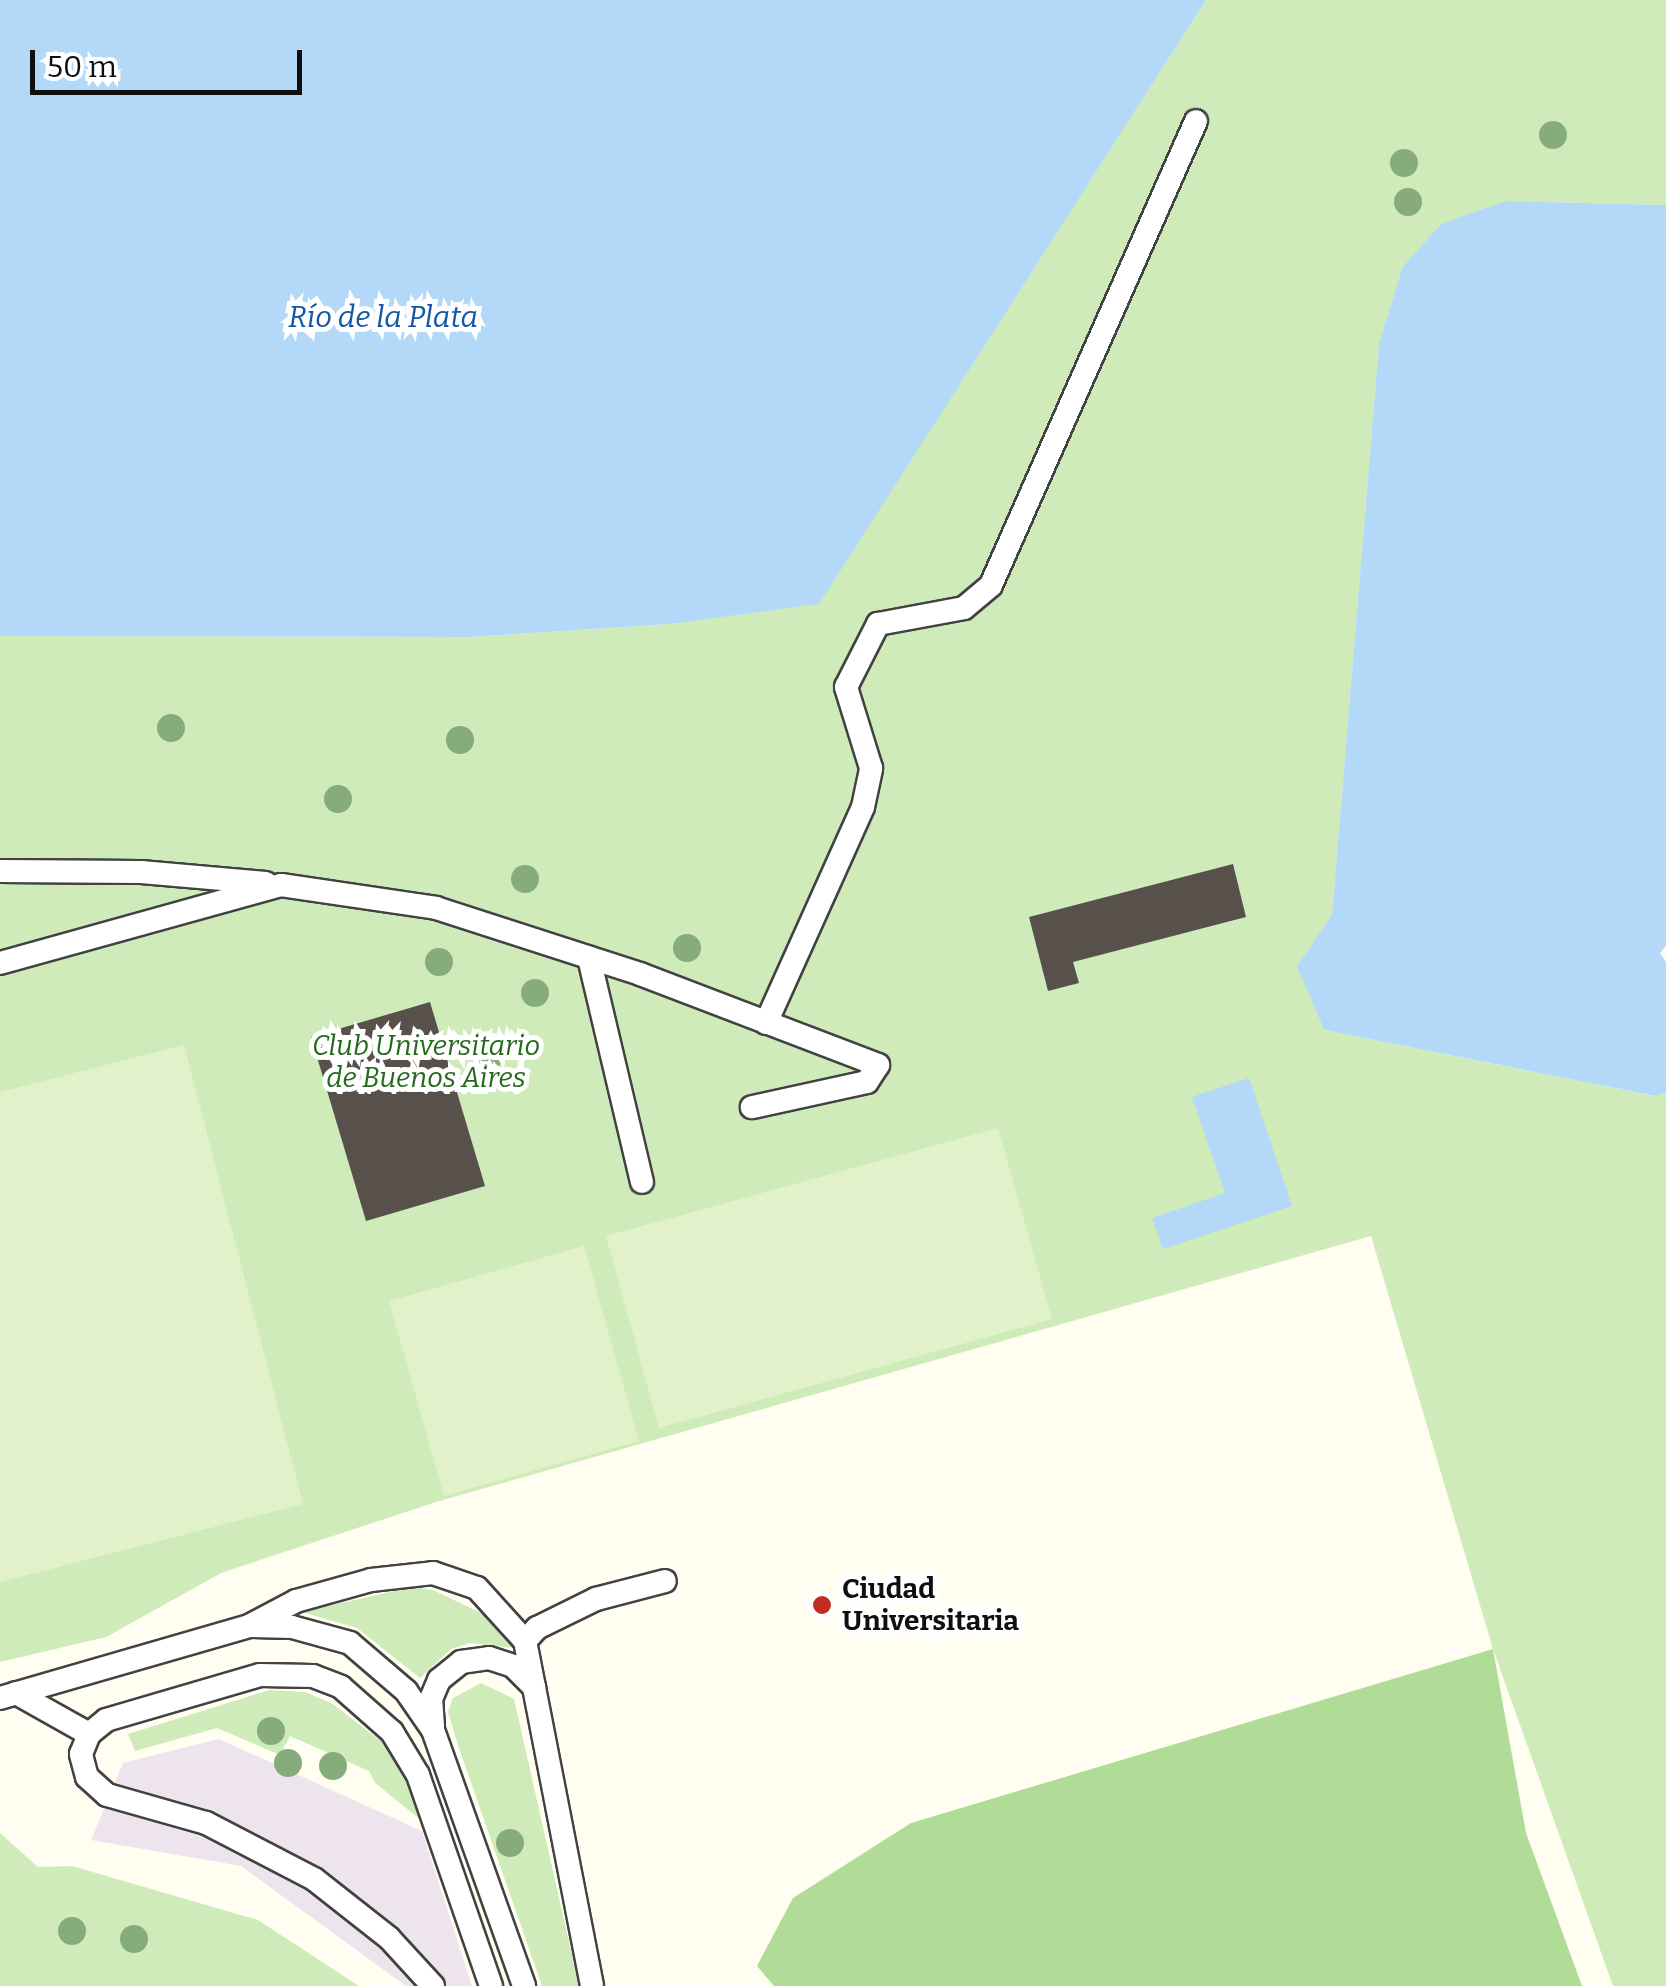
<!DOCTYPE html>
<meta charset="utf-8">
<style>
body{margin:0}
#map{position:relative;width:1666px;height:1986px;overflow:hidden;background:#fffef1;font-family:Bitter,serif}
div>[style]{position:absolute}
.industrial>*{inset:0;background:#eee4ee}
.green>*{inset:0;background:#ceebb9}
.forest>*{inset:0;background:#b0dc98}
.pitch>*{inset:0;background:#e1f2cb}
.water>*{inset:0;background:#b4d8f8}
.building>*{inset:0;background:#58514b}
.roads{filter:drop-shadow(2px 0 #424242) drop-shadow(-2px 0 #424242) drop-shadow(0 2px #424242) drop-shadow(0 -2px #424242)}
.service>*{height:22px;margin:-11px;padding:0 11px;transform-origin:11px;border-radius:11px;background:#fff}
.trees>*{width:28px;height:28px;margin:-14px;border-radius:50%;background:#87ac7c}
.dots>*{width:28px;height:28px;translate:-50% -50%;box-sizing:border-box;border:5px solid #fff;border-radius:50%}
span{translate:-50% -50%;white-space:nowrap;text-align:center;line-height:1.15;-webkit-text-stroke:10px #fff;paint-order:stroke}
.park-label{font-size:28px;color:#25691d;font-style:italic}
.poi-label{font-size:28px;color:#0f0f0f;font-weight:700}
.left{translate:0 -50%;text-align:left}
.water-label{font-size:30px;color:#1457a5;font-style:italic}
.scale{position:absolute;left:30px;top:50px;width:272px;height:45px;box-sizing:border-box;border:5px solid #0f0f0f;border-top:0;padding-left:12px;font-size:30px;line-height:35px;white-space:nowrap;color:#0f0f0f;-webkit-text-stroke:8px #fff;paint-order:stroke}
</style>
<div id="map">
<div class="industrial">
<div style="clip-path:polygon(219px 1739px,422px 1831px,472px 1986px,406px 1986px,241px 1866px,91px 1840px,123px 1763px)"></div>
</div>
<div class="green">
<div style="clip-path:polygon(1206px 0,1666px 0,1666px 205px,1506px 201px,1402px 268px,1379px 345px,1332px 916px,1298px 966px,1324px 1030px,1654px 1096px,1666px 1092px,1666px 1986px,1613px 1986px,1493px 1649px,1371px 1236px,436px 1502px,221px 1573px,106px 1637px,0 1662px,0 636px,470px 637px,671px 624px,818px 604px)"></div>
<div style="clip-path:polygon(412px 1587px,433px 1590px,481px 1613px,514px 1648px,470px 1643px,451px 1649px,420px 1678px,357px 1628px,302px 1612px)"></div>
<div style="clip-path:polygon(481px 1683px,514px 1699px,579px 1986px,542px 1986px,459px 1748px,448px 1712px,453px 1698px)"></div>
<div style="clip-path:polygon(270px 1690px,305px 1692px,333px 1704px,383px 1743px,415px 1792px,426px 1824px,375px 1783px,369px 1771px,290px 1736px,280px 1755px,217px 1728px,135px 1751px,128px 1734px)"></div>
<div style="clip-path:polygon(0 1833px,38px 1867px,72px 1866px,258px 1920px,359px 1986px,0 1986px)"></div>
</div>
<div class="forest">
<div style="clip-path:polygon(1493px 1649px,1526px 1833px,1582px 1986px,774px 1986px,757px 1966px,793px 1898px,911px 1823px)"></div>
</div>
<div class="pitch">
<div style="clip-path:polygon(184px 1045px,303px 1504px,0 1582px,0 1092px)"></div>
<div style="clip-path:polygon(998px 1128px,1052px 1319px,659px 1428px,606px 1236px)"></div>
<div style="clip-path:polygon(584px 1246px,639px 1441px,444px 1496px,389px 1301px)"></div>
</div>
<div class="water">
<div style="clip-path:polygon(0 0,1206px 0,819px 604px,671px 624px,470px 637px,0 636px)"></div>
<div style="clip-path:polygon(1506px 201px,1666px 205px,1666px 946px,1660px 953px,1666px 962px,1666px 1092px,1655px 1096px,1324px 1030px,1297px 966px,1332px 915px,1379px 344px,1402px 268px,1441px 224px)"></div>
<div style="clip-path:polygon(1249px 1078px,1292px 1206px,1163px 1249px,1152px 1218px,1225px 1193px,1192px 1097px)"></div>
</div>
<div class="building">
<div style="clip-path:polygon(1233px 864px,1246px 917px,1073px 962px,1079px 983px,1048px 991px,1029px 917px)"></div>
<div style="clip-path:polygon(430px 1002px,485px 1186px,366px 1221px,311px 1037px)"></div>
</div>
<div class="roads">
<div class="service">
<div style="left:0;top:871px;width:141px;rotate:0.4deg"></div>
<div style="left:141px;top:872px;width:125px;rotate:5deg"></div>
<div style="left:589px;top:958px;width:230px;rotate:76.7deg"></div>
<div style="left:0;top:963px;width:292px;rotate:-15.5deg"></div>
<div style="left:281px;top:885px;width:157px;rotate:8.4deg"></div>
<div style="left:436px;top:908px;width:214px;rotate:17.9deg"></div>
<div style="left:640px;top:974px;width:255px;rotate:20.9deg"></div>
<div style="left:878px;top:1065px;width:20px;rotate:123deg"></div>
<div style="left:867px;top:1082px;width:118px;rotate:167.7deg"></div>
<div style="left:766px;top:1023px;width:237px;rotate:-65.8deg"></div>
<div style="left:863px;top:807px;width:40px;rotate:-78deg"></div>
<div style="left:871px;top:768px;width:85px;rotate:-107.2deg"></div>
<div style="left:846px;top:687px;width:71px;rotate:-63.1deg"></div>
<div style="left:878px;top:624px;width:87px;rotate:-10.5deg"></div>
<div style="left:964px;top:608px;width:35px;rotate:-40deg"></div>
<div style="left:991px;top:585px;width:507px;rotate:-66.16deg"></div>
<div style="left:252px;top:1626px;width:40px;rotate:1.4deg"></div>
<div style="left:292px;top:1627px;width:60px;rotate:15.4deg"></div>
<div style="left:350px;top:1643px;width:74px;rotate:40.6deg"></div>
<div style="left:406px;top:1691px;width:47px;rotate:55.3deg"></div>
<div style="left:433px;top:1730px;width:272px;rotate:70.4deg"></div>
<div style="left:525px;top:1641px;width:18px;rotate:-47deg"></div>
<div style="left:537px;top:1628px;width:66px;rotate:-26.2deg"></div>
<div style="left:596px;top:1599px;width:71px;rotate:-14.6deg"></div>
<div style="left:16px;top:1693px;width:84px;rotate:29.3deg"></div>
<div style="left:0;top:1698px;width:259px;rotate:-16.1deg"></div>
<div style="left:249px;top:1626px;width:53px;rotate:-28deg"></div>
<div style="left:296px;top:1601px;width:78px;rotate:-15.6deg"></div>
<div style="left:371px;top:1580px;width:62px;rotate:-6.4deg"></div>
<div style="left:433px;top:1573px;width:46px;rotate:18.8deg"></div>
<div style="left:477px;top:1588px;width:72px;rotate:47.8deg"></div>
<div style="left:525px;top:1641px;width:351px;rotate:79deg"></div>
<div style="left:433px;top:1726px;width:27px;rotate:-94deg"></div>
<div style="left:431px;top:1699px;width:21px;rotate:-67deg"></div>
<div style="left:439px;top:1680px;width:28px;rotate:-39deg"></div>
<div style="left:461px;top:1662px;width:28px;rotate:-8deg"></div>
<div style="left:489px;top:1658px;width:25px;rotate:18deg"></div>
<div style="left:513px;top:1666px;width:30px;rotate:45deg"></div>
<div style="left:433px;top:1986px;width:65px;rotate:-132.5deg"></div>
<div style="left:389px;top:1938px;width:95px;rotate:-141.8deg"></div>
<div style="left:314px;top:1879px;width:122px;rotate:-152.6deg"></div>
<div style="left:206px;top:1823px;width:103px;rotate:-164.2deg"></div>
<div style="left:107px;top:1795px;width:27px;rotate:-138deg"></div>
<div style="left:87px;top:1777px;width:24px;rotate:-105deg"></div>
<div style="left:81px;top:1754px;width:22px;rotate:-68deg"></div>
<div style="left:89px;top:1734px;width:22px;rotate:-39deg"></div>
<div style="left:106px;top:1720px;width:160px;rotate:-16.3deg"></div>
<div style="left:260px;top:1675px;width:53px;rotate:1.1deg"></div>
<div style="left:313px;top:1676px;width:30px;rotate:21deg"></div>
<div style="left:341px;top:1687px;width:68px;rotate:41.4deg"></div>
<div style="left:392px;top:1732px;width:50px;rotate:58.8deg"></div>
<div style="left:418px;top:1775px;width:223px;rotate:70.9deg"></div>
</div>
</div>
<div class="trees">
<div style="left:1553px;top:135px"></div>
<div style="left:1404px;top:163px"></div>
<div style="left:1408px;top:202px"></div>
<div style="left:171px;top:728px"></div>
<div style="left:460px;top:740px"></div>
<div style="left:338px;top:799px"></div>
<div style="left:525px;top:879px"></div>
<div style="left:687px;top:948px"></div>
<div style="left:439px;top:962px"></div>
<div style="left:535px;top:993px"></div>
<div style="left:491px;top:1054px"></div>
<div style="left:271px;top:1731px"></div>
<div style="left:288px;top:1763px"></div>
<div style="left:333px;top:1766px"></div>
<div style="left:510px;top:1843px"></div>
<div style="left:72px;top:1931px"></div>
<div style="left:134px;top:1939px"></div>
</div>
<div class="dots">
<div style="left:822px;top:1605px;background:#c42b22"></div>
</div>
<div class="park-label">
<span style="left:426px;top:1062px">Club Universitario<br>de Buenos Aires</span>
</div>
<div class="poi-label">
<span class="left" style="left:842px;top:1605px">Ciudad<br>Universitaria</span>
</div>
<div class="water-label">
<span style="left:383px;top:317px">Río de la Plata</span>
</div>
<div class="scale">50 m</div>
</div>
